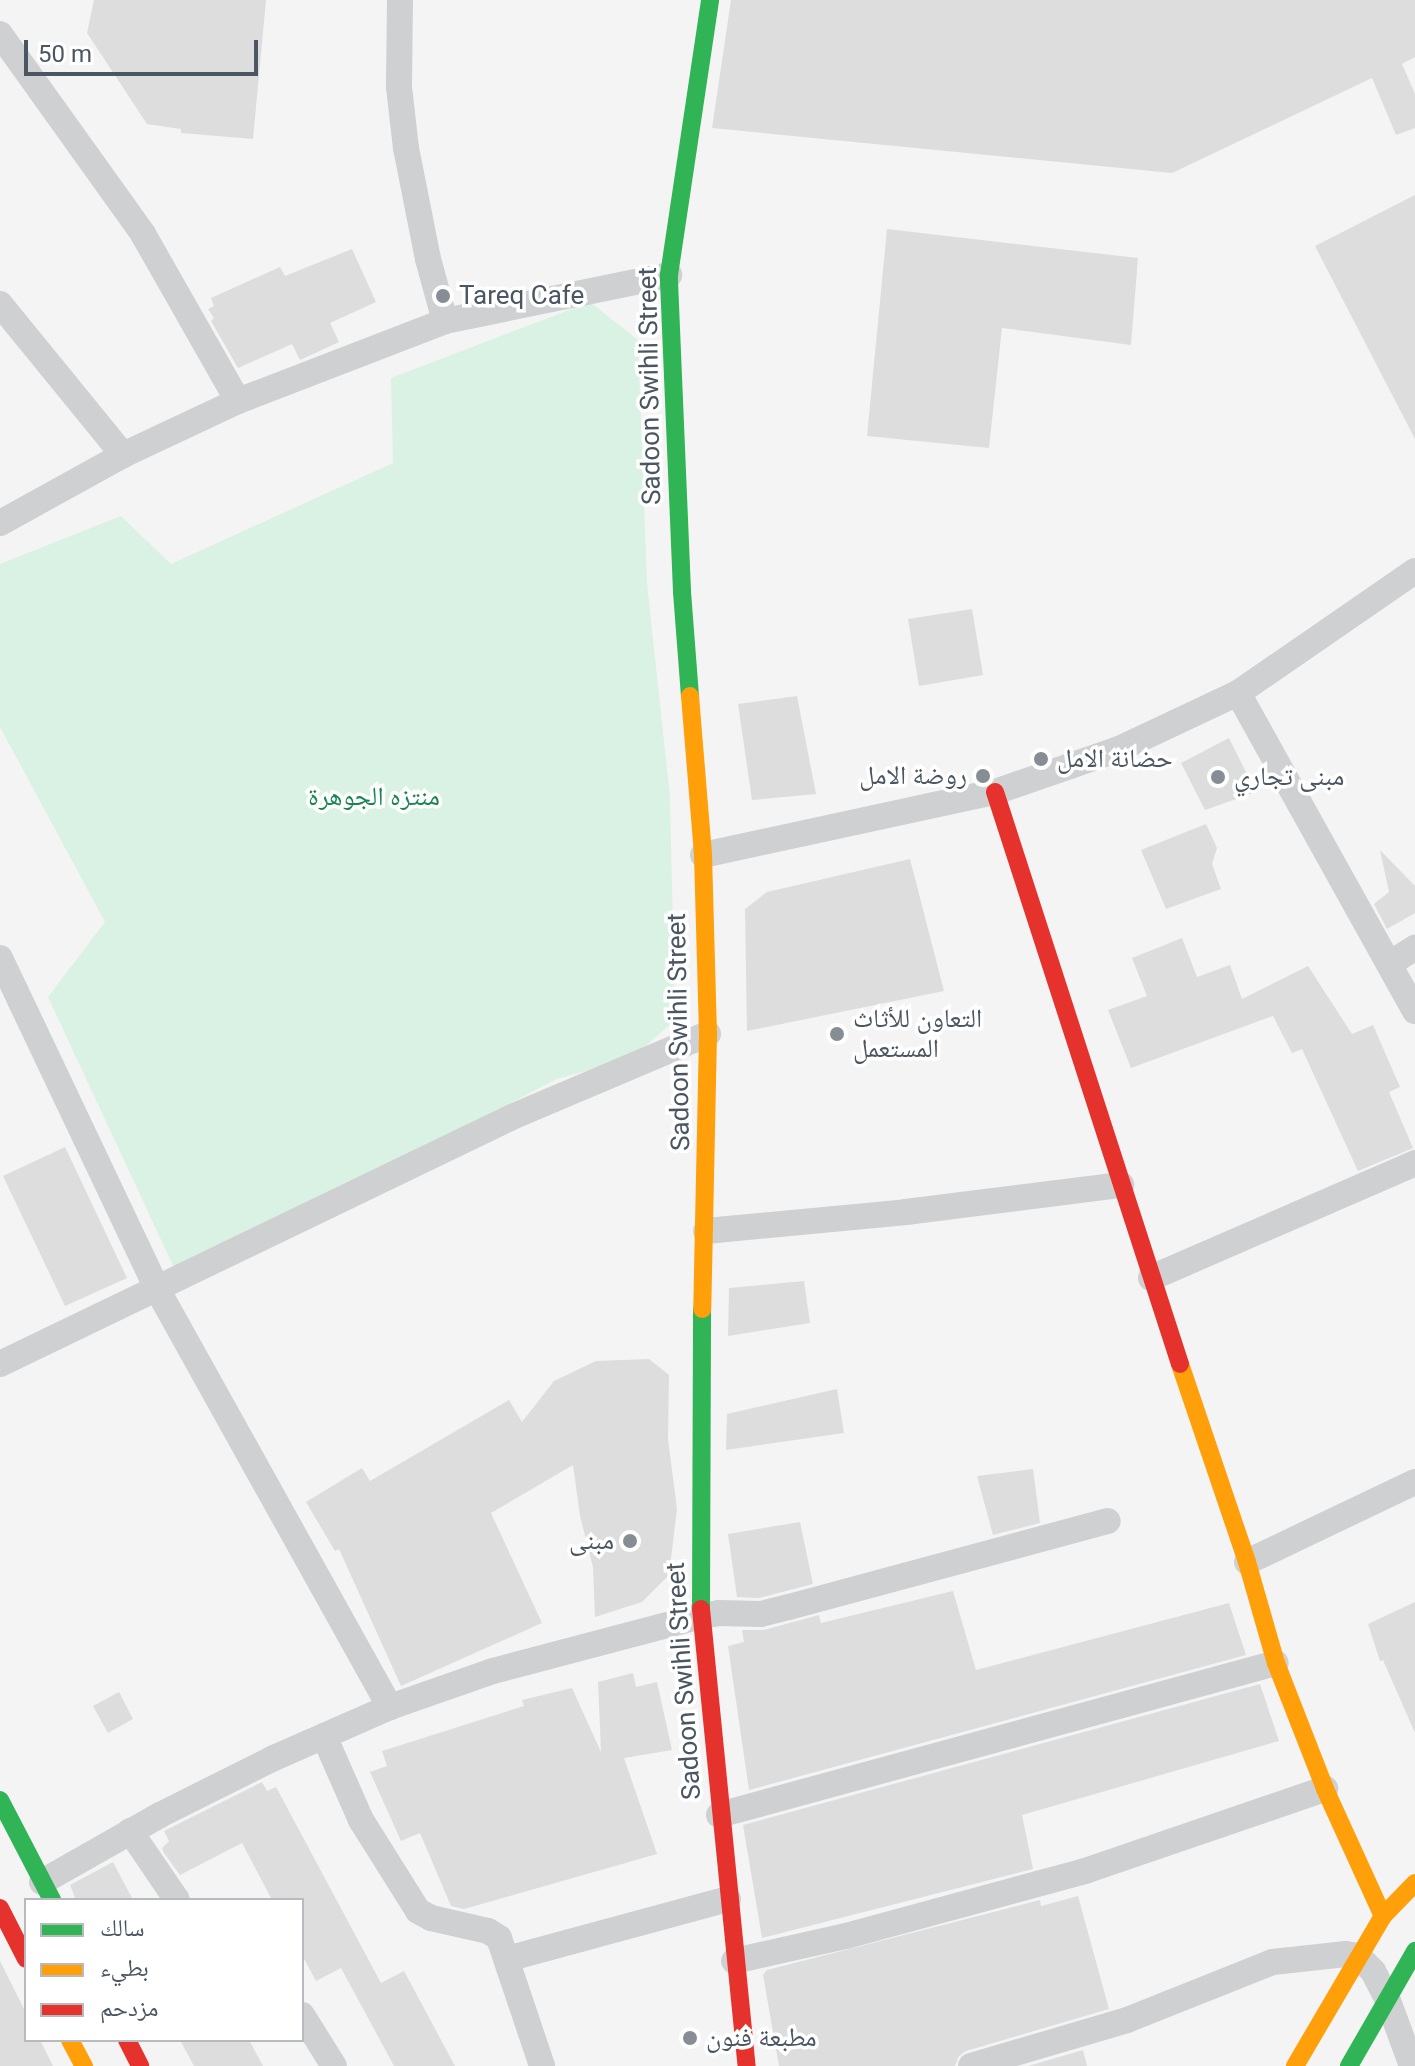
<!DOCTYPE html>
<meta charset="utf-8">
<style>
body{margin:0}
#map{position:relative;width:1415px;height:2066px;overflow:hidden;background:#f4f4f4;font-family:Roboto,"Noto Naskh Arabic",sans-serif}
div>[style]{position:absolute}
.green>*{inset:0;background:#d9f2e3}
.building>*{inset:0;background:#ddddde}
.street>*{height:26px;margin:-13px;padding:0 13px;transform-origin:13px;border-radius:13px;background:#ced0d2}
.fast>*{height:18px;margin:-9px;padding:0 9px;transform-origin:9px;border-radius:9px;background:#30b455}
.slow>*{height:18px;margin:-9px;padding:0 9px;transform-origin:9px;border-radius:9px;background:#ff9f0a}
.jam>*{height:18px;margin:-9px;padding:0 9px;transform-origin:9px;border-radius:9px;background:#e5322d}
.dots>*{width:22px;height:22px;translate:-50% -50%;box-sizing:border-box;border:4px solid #fff;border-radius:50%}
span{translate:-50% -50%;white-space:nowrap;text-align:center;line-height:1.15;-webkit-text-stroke:7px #fff;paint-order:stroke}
.poi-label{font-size:26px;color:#4a5661}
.left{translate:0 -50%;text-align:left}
.right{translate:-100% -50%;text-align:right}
.street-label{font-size:26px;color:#4a5661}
.park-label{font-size:26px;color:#17864f}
.legend{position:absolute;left:24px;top:1898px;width:280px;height:144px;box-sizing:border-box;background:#fff;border:2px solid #b7bbc0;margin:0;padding:10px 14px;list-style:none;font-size:24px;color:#4a5661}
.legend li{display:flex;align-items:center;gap:16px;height:40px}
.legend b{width:40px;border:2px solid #b7bbc0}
.scale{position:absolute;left:24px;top:40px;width:234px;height:36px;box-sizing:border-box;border:4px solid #4a5661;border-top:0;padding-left:10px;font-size:24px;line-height:28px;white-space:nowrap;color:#4a5661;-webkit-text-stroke:6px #fff;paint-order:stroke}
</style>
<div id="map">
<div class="green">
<div style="clip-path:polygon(590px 302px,638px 340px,647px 583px,670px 797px,675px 1020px,632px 1058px,557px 1079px,177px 1274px,48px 997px,105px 922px,0 727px,0 564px,121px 516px,171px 564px,393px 463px,391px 378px)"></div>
</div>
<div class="building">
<div style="clip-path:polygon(94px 0,266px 0,253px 139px,181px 133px,181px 129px,147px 124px,87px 33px)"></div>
<div style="clip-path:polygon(731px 0,1415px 0,1415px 57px,1402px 64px,1415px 94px,1415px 128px,1396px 135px,1372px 78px,1172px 173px,712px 128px)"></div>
<div style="clip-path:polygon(1415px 195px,1415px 439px,1315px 246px)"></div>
<div style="clip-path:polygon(887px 229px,1138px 258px,1131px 345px,1002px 328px,989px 448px,867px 436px)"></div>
<div style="clip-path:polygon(352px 249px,376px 302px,330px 323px,339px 342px,300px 360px,292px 344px,238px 368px,211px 321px,214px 318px,208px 309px,214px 306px,211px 298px,280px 267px,285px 276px)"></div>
<div style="clip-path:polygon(972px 609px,983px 675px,919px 686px,908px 619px)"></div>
<div style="clip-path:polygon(797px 696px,816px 794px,752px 800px,738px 704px)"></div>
<div style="clip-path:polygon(1229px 738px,1256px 792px,1205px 810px,1181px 763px)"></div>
<div style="clip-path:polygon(1206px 824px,1217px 848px,1212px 864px,1221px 889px,1166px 909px,1141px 850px)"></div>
<div style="clip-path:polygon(1380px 850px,1415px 886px,1415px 913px,1387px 929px,1374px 904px,1389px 892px)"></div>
<div style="clip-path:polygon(910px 859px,944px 991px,747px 1031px,745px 909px,767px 892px)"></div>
<div style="clip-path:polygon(1182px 938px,1197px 977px,1230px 965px,1242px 999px,1308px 966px,1352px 1034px,1373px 1025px,1400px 1087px,1389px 1092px,1413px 1148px,1358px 1171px,1302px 1049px,1292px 1053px,1273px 1016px,1131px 1068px,1108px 1010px,1147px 996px,1132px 958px)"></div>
<div style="clip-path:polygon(65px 1147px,127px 1278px,65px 1306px,3px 1176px)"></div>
<div style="clip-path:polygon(804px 1281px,810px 1323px,728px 1336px,729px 1288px)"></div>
<div style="clip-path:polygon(649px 1359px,669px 1375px,668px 1439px,677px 1509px,669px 1575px,642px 1602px,595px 1617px,593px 1567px,580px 1516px,573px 1465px,491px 1513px,542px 1623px,401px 1686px,339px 1549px,335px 1551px,306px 1502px,362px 1468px,370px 1481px,509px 1400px,522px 1422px,554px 1381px,596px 1361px)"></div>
<div style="clip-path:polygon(837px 1389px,844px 1433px,726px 1450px,727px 1414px)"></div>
<div style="clip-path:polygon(1033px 1469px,1040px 1523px,993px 1535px,977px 1476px)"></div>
<div style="clip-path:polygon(800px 1522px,813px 1584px,759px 1598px,737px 1597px,728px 1534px)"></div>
<div style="clip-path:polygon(953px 1591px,976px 1670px,1229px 1603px,1246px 1655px,749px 1790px,728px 1646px,744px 1642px,742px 1630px,764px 1630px,819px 1615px,821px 1623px)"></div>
<div style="clip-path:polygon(1415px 1602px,1415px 1733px,1383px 1660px,1380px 1661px,1368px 1624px)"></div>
<div style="clip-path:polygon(633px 1673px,636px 1687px,657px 1682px,672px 1750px,624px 1758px,657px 1854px,464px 1909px,451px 1906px,420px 1833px,401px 1841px,370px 1772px,387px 1766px,382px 1751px,524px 1706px,522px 1700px,572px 1688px,601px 1752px,598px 1682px)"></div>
<div style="clip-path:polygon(1260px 1684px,1279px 1741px,1022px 1815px,1033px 1869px,762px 1938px,743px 1825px)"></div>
<div style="clip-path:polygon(119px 1692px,133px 1719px,108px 1733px,93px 1706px)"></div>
<div style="clip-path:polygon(262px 1782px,267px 1791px,276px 1787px,381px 1983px,404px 1971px,455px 2066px,394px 2066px,341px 1968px,316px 1981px,302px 1955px,302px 1900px,272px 1900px,242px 1843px,180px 1875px,164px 1853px,162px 1848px,169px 1841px,164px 1831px)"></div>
<div style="clip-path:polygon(113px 1862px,133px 1900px,76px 1900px,70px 1885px)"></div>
<div style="clip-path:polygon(1078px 1896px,1109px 2009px,966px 2051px,959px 2056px,955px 2066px,779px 2066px,763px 1975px,767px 1970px,1040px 1900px,1041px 1906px)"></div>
<div style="clip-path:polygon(0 1961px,26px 2013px,26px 2040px,40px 2040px,53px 2066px,0 2066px)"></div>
<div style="clip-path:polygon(180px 2040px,249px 2040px,263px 2066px,194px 2066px)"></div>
<div style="clip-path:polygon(1083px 2050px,1087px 2066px,1028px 2066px)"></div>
</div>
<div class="street">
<div style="left:400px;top:0;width:87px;rotate:90.7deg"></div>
<div style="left:399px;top:87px;width:61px;rotate:83.5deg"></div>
<div style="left:406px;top:148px;width:113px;rotate:78.8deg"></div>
<div style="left:428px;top:259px;width:64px;rotate:74.7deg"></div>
<div style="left:0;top:34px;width:246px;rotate:54.4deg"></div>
<div style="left:143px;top:234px;width:192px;rotate:60.4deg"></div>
<div style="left:0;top:304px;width:195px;rotate:50.8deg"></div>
<div style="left:0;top:523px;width:141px;rotate:-28.9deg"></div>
<div style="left:123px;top:455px;width:127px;rotate:-25.2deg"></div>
<div style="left:238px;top:401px;width:222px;rotate:-21.1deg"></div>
<div style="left:445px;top:321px;width:229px;rotate:-11.6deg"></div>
<div style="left:1238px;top:693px;width:364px;rotate:60.9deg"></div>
<div style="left:703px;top:855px;width:299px;rotate:-12.2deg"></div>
<div style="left:995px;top:792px;width:131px;rotate:-19.1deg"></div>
<div style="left:1119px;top:749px;width:132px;rotate:-25.2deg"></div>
<div style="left:1238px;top:693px;width:215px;rotate:-34.6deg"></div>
<div style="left:0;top:958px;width:364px;rotate:64.6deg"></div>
<div style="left:156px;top:1287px;width:481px;rotate:60.9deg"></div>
<div style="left:1389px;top:964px;width:31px;rotate:-32deg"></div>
<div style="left:706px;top:1231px;width:201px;rotate:-5.4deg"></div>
<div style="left:906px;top:1212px;width:217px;rotate:-7.2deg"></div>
<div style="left:1151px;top:1278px;width:288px;rotate:-23.5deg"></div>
<div style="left:0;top:1364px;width:568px;rotate:-25.75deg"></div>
<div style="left:512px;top:1117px;width:213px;rotate:-23deg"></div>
<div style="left:1247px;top:1562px;width:186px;rotate:-25.5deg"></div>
<div style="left:324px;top:1736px;width:92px;rotate:66.2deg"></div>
<div style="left:361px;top:1820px;width:107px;rotate:57.9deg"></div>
<div style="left:418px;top:1911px;width:15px;rotate:28deg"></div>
<div style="left:431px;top:1918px;width:58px;rotate:12.8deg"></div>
<div style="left:488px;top:1931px;width:13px;rotate:32deg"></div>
<div style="left:499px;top:1938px;width:135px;rotate:71.4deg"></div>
<div style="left:719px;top:1815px;width:577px;rotate:-15.26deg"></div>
<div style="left:130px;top:1831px;width:83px;rotate:55.7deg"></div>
<div style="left:42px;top:1882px;width:136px;rotate:-29.6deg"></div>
<div style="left:160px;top:1815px;width:127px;rotate:-26.6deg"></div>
<div style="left:274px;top:1758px;width:127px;rotate:-23.7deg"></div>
<div style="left:390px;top:1707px;width:109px;rotate:-19.3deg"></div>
<div style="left:493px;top:1671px;width:215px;rotate:-14.8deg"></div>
<div style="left:701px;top:1616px;width:18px;rotate:-9deg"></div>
<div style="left:719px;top:1613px;width:42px;rotate:1.4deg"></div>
<div style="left:761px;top:1614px;width:29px;rotate:-14deg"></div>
<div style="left:789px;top:1607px;width:330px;rotate:-15.1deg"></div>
<div style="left:507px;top:1959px;width:229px;rotate:-15.2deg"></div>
<div style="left:734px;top:1961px;width:115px;rotate:-12.6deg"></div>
<div style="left:846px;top:1936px;width:248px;rotate:-15.2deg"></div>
<div style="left:1085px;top:1871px;width:254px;rotate:-18.9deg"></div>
<div style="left:302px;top:2015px;width:60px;rotate:57.9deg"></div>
<div style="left:971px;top:2066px;width:163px;rotate:-16.4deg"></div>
<div style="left:1127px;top:2020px;width:157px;rotate:-21.7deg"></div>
<div style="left:1273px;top:1962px;width:73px;rotate:-6.3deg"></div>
<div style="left:1346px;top:1954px;width:12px;rotate:9deg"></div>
<div style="left:1358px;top:1956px;width:21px;rotate:45deg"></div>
<div style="left:1373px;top:1971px;width:30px;rotate:63deg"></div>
<div style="left:1387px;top:1998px;width:72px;rotate:69.8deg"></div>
</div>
<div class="fast">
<div style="left:690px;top:696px;width:105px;rotate:-94.4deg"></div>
<div style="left:682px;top:591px;width:316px;rotate:-92.4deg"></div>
<div style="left:669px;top:275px;width:278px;rotate:-81.5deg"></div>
<div style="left:701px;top:1609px;width:300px;rotate:-89.8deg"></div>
<div style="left:0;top:1800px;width:113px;rotate:62.5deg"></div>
<div style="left:1349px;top:2066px;width:133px;rotate:-60.1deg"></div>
</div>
<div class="slow">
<div style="left:690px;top:696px;width:160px;rotate:85.3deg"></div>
<div style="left:703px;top:855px;width:179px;rotate:88.4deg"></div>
<div style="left:708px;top:1034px;width:275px;rotate:91.2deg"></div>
<div style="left:1180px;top:1364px;width:209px;rotate:71.3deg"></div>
<div style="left:1247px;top:1562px;width:105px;rotate:74deg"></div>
<div style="left:1276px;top:1663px;width:135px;rotate:68.7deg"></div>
<div style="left:1325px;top:1789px;width:140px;rotate:65.5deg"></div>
<div style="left:70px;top:2040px;width:30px;rotate:62deg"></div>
<div style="left:1295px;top:2066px;width:174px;rotate:-59.6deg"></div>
<div style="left:1383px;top:1916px;width:46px;rotate:-45.9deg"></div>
</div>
<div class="jam">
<div style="left:995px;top:792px;width:601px;rotate:72.08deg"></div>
<div style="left:701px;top:1609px;width:459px;rotate:84.3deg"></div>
<div style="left:0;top:1908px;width:57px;rotate:63deg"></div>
<div style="left:127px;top:2040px;width:29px;rotate:63deg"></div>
</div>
<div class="dots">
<div style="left:443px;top:296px;background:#868d94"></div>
<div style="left:1041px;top:759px;background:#868d94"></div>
<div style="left:983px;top:776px;background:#868d94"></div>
<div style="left:1218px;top:777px;background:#868d94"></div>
<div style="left:837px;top:1034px;background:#868d94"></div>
<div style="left:630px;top:1541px;background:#868d94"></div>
<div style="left:690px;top:2038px;background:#868d94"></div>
</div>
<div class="poi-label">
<span class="left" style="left:459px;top:296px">Tareq Cafe</span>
<span class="left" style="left:1057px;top:759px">حضانة الامل</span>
<span class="right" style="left:967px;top:776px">روضة الامل</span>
<span class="left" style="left:1234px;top:777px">مبنى تجاري</span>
<span class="left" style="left:853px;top:1034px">التعاون للأثاث<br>المستعمل</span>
<span class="right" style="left:614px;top:1541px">مبنى</span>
<span class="left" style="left:706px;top:2038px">مطبعة فنون</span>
</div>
<div class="street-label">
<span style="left:650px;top:386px;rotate:-91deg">Sadoon Swihli Street</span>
<span style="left:679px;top:1032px;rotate:-91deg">Sadoon Swihli Street</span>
<span style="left:684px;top:1681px;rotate:-94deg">Sadoon Swihli Street</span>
</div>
<div class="park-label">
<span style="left:374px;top:797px">منتزه الجوهرة</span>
</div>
<ul class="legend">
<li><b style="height:10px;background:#30b455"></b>سالك</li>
<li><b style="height:10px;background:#ff9f0a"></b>بطيء</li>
<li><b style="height:10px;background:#e5322d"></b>مزدحم</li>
</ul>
<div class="scale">50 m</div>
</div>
